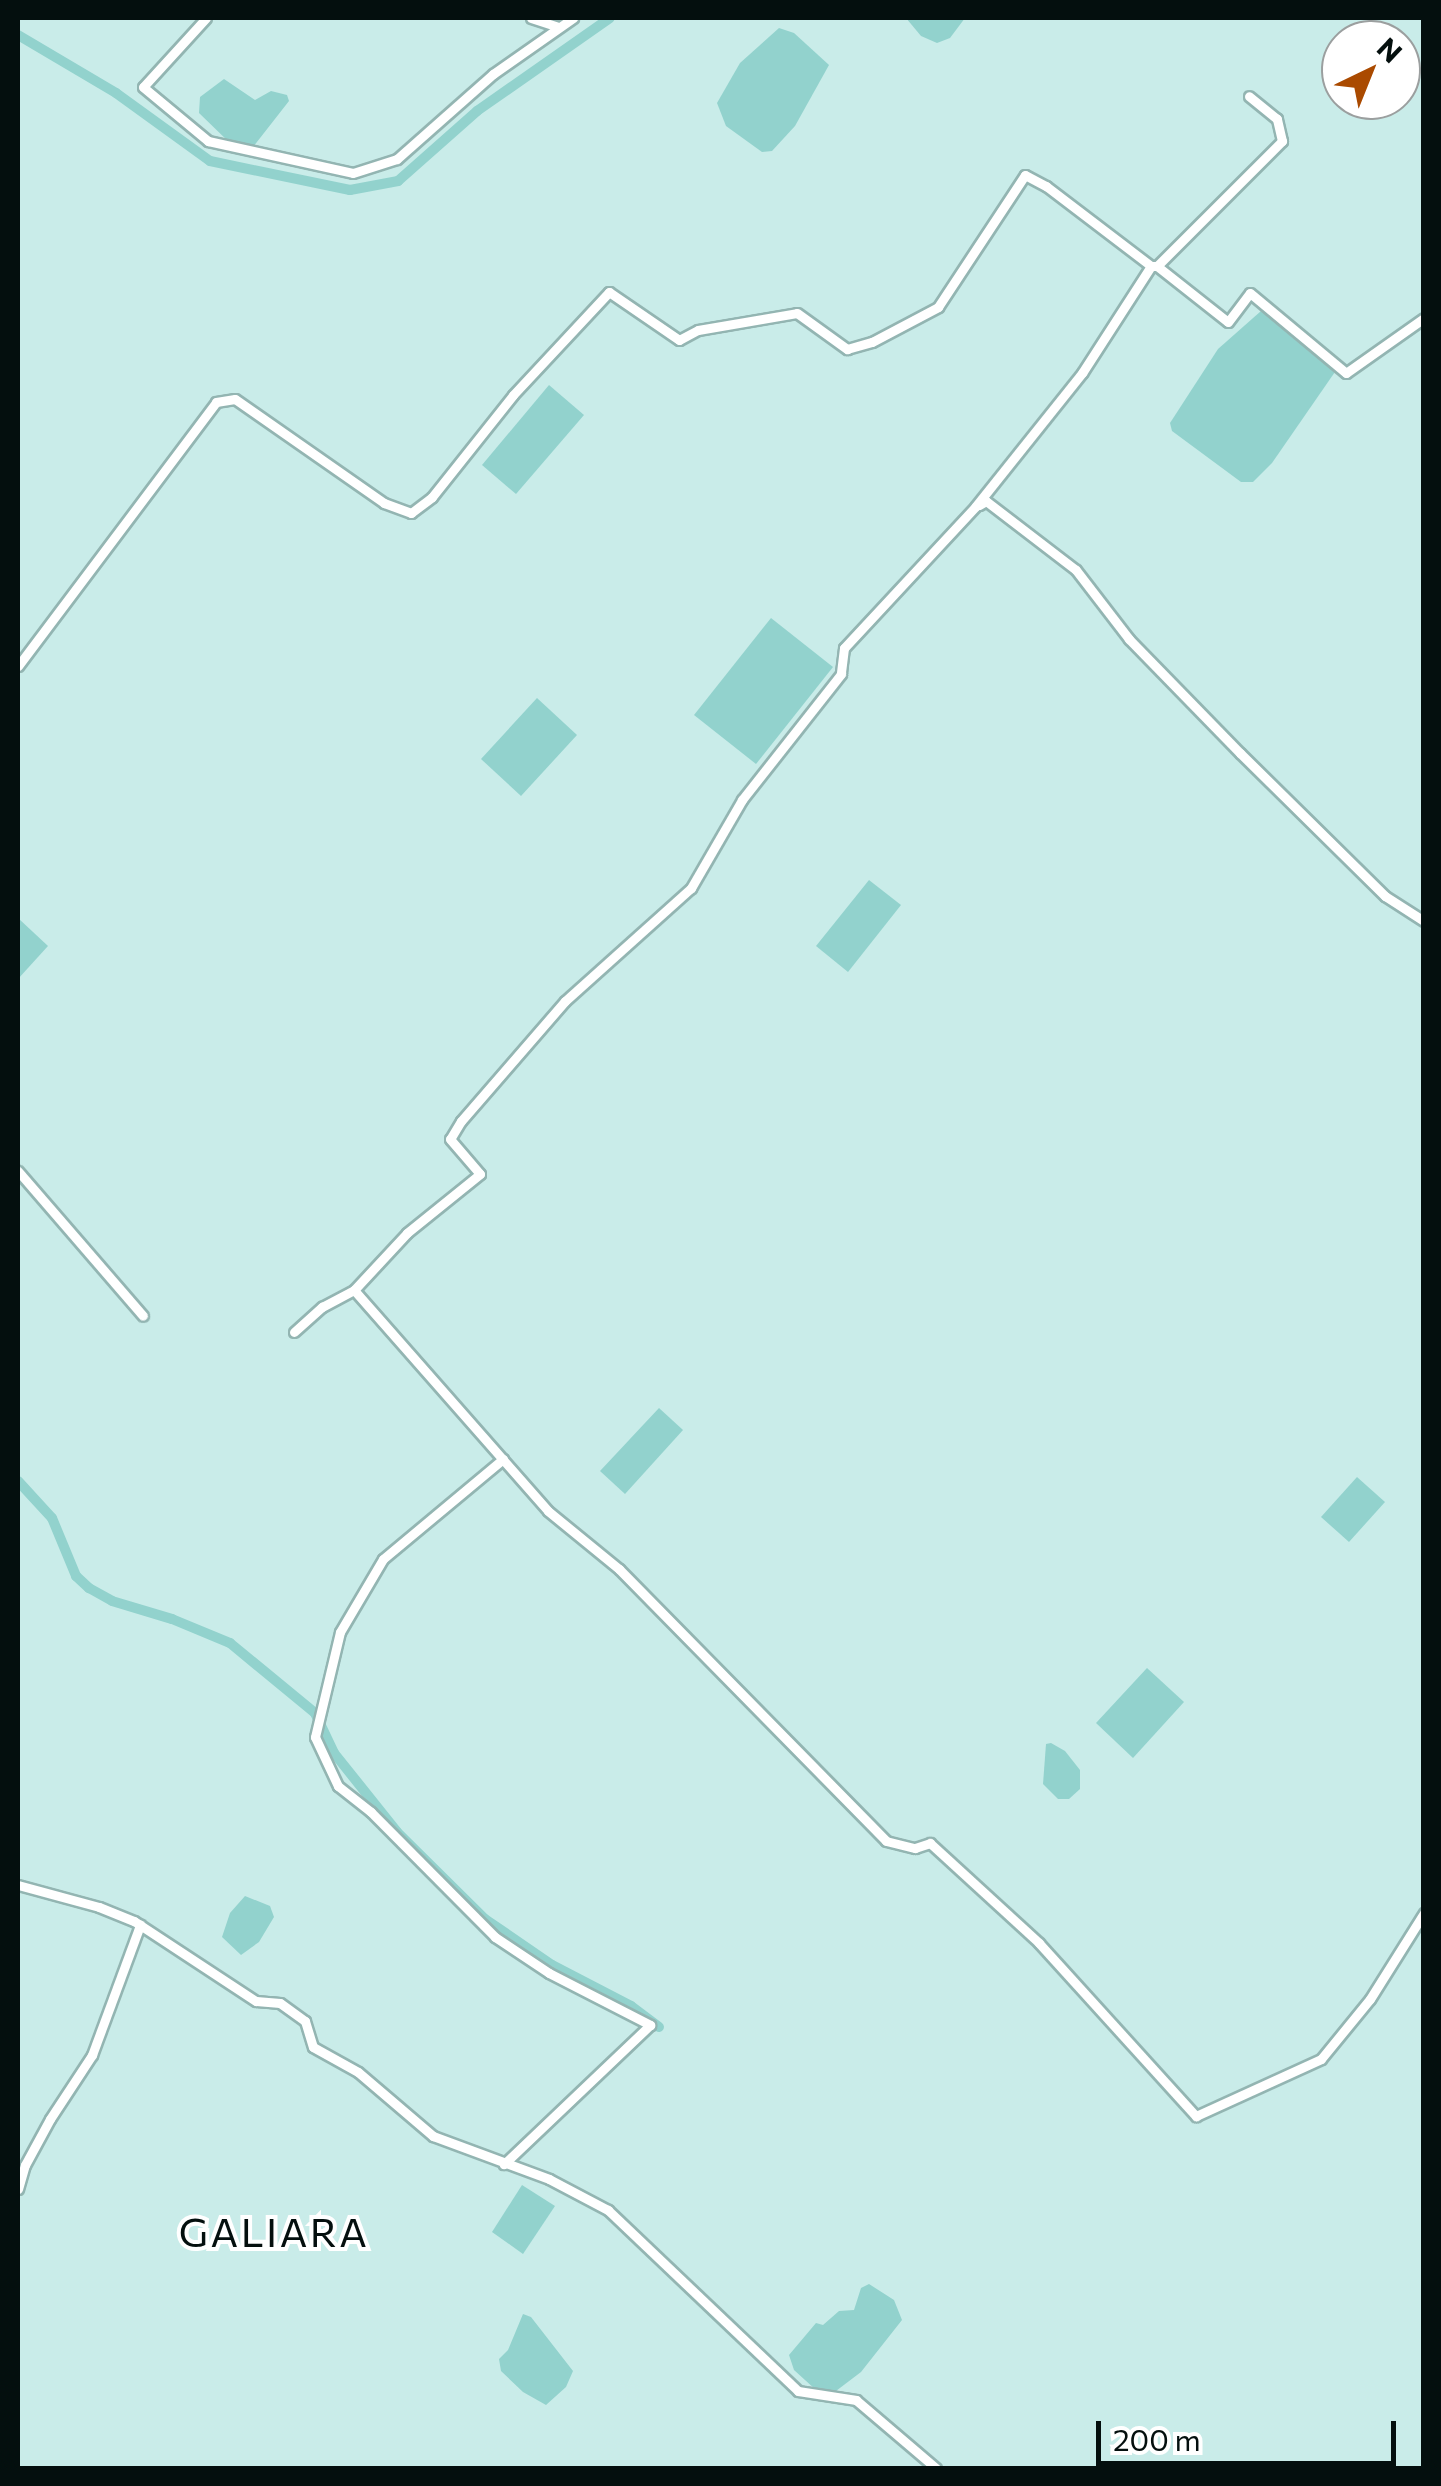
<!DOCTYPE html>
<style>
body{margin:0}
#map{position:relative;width:1441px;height:2486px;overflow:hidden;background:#c9ece9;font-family:Commissioner,sans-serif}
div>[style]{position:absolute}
.water>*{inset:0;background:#92d2cd}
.canal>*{height:10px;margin:-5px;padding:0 5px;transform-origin:5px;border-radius:5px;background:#92d2cd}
.roads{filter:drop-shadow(2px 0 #93b5b2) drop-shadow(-2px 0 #93b5b2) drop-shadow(0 2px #93b5b2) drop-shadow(0 -2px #93b5b2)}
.street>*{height:9px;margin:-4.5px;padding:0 4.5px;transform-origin:4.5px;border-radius:4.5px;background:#fff}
span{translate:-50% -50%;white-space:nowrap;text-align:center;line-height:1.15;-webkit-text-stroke:8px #fff;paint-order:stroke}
.quarter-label{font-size:40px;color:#040f0e;letter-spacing:2.5px}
.frame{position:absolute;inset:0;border:20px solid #040f0e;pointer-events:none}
.north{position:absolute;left:1321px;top:20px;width:100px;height:100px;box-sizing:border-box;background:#fff;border:2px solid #9b9f9f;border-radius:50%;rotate:43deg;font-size:28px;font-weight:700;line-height:40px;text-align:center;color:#040f0e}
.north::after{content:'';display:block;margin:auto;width:35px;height:45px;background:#aa4a00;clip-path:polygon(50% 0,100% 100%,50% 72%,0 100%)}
.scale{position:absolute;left:1096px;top:2421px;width:300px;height:45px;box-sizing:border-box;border:5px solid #040f0e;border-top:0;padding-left:12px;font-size:30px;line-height:35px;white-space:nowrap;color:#040f0e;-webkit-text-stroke:8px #fff;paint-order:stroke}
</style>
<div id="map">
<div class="water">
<div style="clip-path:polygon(906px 18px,965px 18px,950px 38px,937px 43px,921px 36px)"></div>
<div style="clip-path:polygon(779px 28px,794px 33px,829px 65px,795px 126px,772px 151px,762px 152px,726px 126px,717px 103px,740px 63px)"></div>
<div style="clip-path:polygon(224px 79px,255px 100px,271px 91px,287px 95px,289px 101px,253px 147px,231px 144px,199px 113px,200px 97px)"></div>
<div style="clip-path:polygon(1261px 311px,1337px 369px,1272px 463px,1253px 482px,1241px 482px,1172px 431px,1170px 423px,1218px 349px)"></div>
<div style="clip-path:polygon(549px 385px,584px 415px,516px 494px,482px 465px)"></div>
<div style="clip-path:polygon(771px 618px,833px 667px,756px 764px,694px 715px)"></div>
<div style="clip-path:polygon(537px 698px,577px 735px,521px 796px,481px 759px)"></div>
<div style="clip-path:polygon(869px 880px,901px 905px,848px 972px,816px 946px)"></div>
<div style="clip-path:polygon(18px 918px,48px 946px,18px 979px)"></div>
<div style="clip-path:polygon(659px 1408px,683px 1430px,625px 1494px,600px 1471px)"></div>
<div style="clip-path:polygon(1357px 1477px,1385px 1502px,1349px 1542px,1321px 1517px)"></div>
<div style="clip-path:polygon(1147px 1668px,1184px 1702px,1133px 1758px,1096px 1723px)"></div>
<div style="clip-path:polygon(1051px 1743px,1065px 1751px,1080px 1770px,1080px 1789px,1069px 1799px,1058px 1799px,1043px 1784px,1046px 1744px)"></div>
<div style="clip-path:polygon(245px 1896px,270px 1906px,274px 1917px,259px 1942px,241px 1955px,222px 1937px,230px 1913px)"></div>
<div style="clip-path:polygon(522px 2185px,555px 2206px,523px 2254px,492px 2232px)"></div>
<div style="clip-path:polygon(869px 2284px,894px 2300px,902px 2320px,861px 2372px,832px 2394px,816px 2390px,794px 2370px,789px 2355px,816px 2323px,823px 2325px,839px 2311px,854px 2310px,861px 2288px)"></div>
<div style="clip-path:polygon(523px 2314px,531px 2317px,573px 2371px,566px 2387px,546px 2405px,523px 2392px,501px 2371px,499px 2359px,508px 2350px)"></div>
</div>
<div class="canal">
<div style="left:18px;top:35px;width:114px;rotate:30.6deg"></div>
<div style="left:116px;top:93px;width:116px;rotate:35.9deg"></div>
<div style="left:210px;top:161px;width:143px;rotate:11.7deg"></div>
<div style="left:350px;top:190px;width:49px;rotate:-10.6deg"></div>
<div style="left:398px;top:181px;width:106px;rotate:-41.5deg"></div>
<div style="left:477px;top:111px;width:162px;rotate:-35deg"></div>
<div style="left:18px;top:1481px;width:50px;rotate:47.4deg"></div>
<div style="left:52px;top:1518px;width:63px;rotate:67.5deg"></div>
<div style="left:76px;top:1576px;width:18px;rotate:43deg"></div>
<div style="left:89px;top:1588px;width:26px;rotate:29deg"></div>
<div style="left:112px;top:1601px;width:63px;rotate:16.7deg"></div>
<div style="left:172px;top:1619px;width:63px;rotate:22.5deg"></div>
<div style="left:230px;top:1643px;width:110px;rotate:39.5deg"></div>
<div style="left:315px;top:1713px;width:44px;rotate:64.6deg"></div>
<div style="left:334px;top:1753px;width:101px;rotate:51.4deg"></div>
<div style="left:397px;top:1832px;width:124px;rotate:44.7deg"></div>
<div style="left:485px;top:1919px;width:81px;rotate:34.5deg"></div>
<div style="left:552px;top:1965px;width:89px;rotate:27.4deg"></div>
<div style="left:631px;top:2006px;width:35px;rotate:37deg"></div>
</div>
<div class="roads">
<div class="street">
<div style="left:206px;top:18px;width:93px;rotate:132.4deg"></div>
<div style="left:143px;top:87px;width:85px;rotate:39.7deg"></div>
<div style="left:208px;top:141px;width:148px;rotate:12.4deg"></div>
<div style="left:353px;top:173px;width:46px;rotate:-17.7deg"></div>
<div style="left:397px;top:159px;width:128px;rotate:-41.5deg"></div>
<div style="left:493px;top:74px;width:98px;rotate:-35deg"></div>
<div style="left:531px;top:18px;width:29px;rotate:18deg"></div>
<div style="left:1151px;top:266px;width:6px"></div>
<div style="left:1157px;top:266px;width:90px;rotate:38.3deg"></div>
<div style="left:1228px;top:322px;width:36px;rotate:-53deg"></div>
<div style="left:1250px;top:293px;width:125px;rotate:39.8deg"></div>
<div style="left:1346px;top:373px;width:95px;rotate:-35.2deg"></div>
<div style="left:1157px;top:266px;width:177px;rotate:-45deg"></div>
<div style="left:1282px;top:141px;width:23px;rotate:-103deg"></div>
<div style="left:1277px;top:119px;width:36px;rotate:-141deg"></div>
<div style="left:979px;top:505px;width:8px;rotate:-30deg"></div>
<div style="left:986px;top:501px;width:113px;rotate:37.5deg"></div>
<div style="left:1076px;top:570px;width:87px;rotate:52.5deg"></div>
<div style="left:1129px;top:639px;width:159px;rotate:45.8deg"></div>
<div style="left:1240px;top:753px;width:204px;rotate:44.6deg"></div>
<div style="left:1385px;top:896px;width:46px;rotate:32.7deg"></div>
<div style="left:18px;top:666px;width:330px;rotate:-53.1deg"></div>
<div style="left:216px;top:402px;width:19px;rotate:-9deg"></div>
<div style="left:235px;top:399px;width:182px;rotate:34.9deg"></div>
<div style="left:384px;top:503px;width:29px;rotate:20deg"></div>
<div style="left:411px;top:513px;width:26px;rotate:-37deg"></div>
<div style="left:432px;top:497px;width:130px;rotate:-51.5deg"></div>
<div style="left:513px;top:395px;width:141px;rotate:-47deg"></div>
<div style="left:609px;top:292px;width:85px;rotate:34.4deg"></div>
<div style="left:679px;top:340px;width:21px;rotate:-28deg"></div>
<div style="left:698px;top:330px;width:100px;rotate:-9.7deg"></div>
<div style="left:797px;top:313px;width:62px;rotate:35.8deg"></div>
<div style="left:847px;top:349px;width:26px;rotate:-16deg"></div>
<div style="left:872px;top:342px;width:75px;rotate:-27.9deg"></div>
<div style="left:938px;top:307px;width:158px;rotate:-56.6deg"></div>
<div style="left:1025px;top:175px;width:24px;rotate:28deg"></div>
<div style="left:1046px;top:186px;width:132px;rotate:37.3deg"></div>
<div style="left:1151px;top:266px;width:127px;rotate:122.8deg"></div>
<div style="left:1082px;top:373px;width:170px;rotate:128.6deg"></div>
<div style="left:976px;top:506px;width:194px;rotate:132.9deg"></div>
<div style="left:844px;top:648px;width:26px;rotate:97deg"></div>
<div style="left:841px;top:674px;width:160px;rotate:128.2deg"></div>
<div style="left:742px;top:800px;width:102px;rotate:120.1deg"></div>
<div style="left:691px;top:888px;width:169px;rotate:138.1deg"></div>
<div style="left:565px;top:1001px;width:159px;rotate:130.9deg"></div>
<div style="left:461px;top:1121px;width:21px;rotate:121deg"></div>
<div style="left:450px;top:1139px;width:46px;rotate:49.4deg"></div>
<div style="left:480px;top:1174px;width:94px;rotate:141.1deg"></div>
<div style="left:407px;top:1233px;width:78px;rotate:132.9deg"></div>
<div style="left:354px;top:1290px;width:294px;rotate:48.7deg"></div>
<div style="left:548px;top:1511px;width:92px;rotate:39.2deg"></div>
<div style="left:619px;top:1569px;width:381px;rotate:45.5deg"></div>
<div style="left:886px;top:1841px;width:30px;rotate:14deg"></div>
<div style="left:915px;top:1848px;width:16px;rotate:-18deg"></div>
<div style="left:930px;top:1843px;width:148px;rotate:42.5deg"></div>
<div style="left:1039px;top:1943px;width:234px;rotate:47.8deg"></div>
<div style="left:1196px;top:2116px;width:137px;rotate:-24.5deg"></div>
<div style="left:1321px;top:2059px;width:77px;rotate:-50.8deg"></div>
<div style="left:1370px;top:1999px;width:102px;rotate:-57.9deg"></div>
<div style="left:18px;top:1171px;width:191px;rotate:49.2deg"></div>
<div style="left:294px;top:1332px;width:38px;rotate:-42deg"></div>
<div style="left:322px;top:1307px;width:36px;rotate:-28deg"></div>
<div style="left:503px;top:1459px;width:156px;rotate:140.2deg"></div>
<div style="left:383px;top:1559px;width:85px;rotate:120.5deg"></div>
<div style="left:340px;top:1632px;width:108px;rotate:103.4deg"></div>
<div style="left:315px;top:1737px;width:54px;rotate:64.9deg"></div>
<div style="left:338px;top:1786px;width:42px;rotate:38.2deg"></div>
<div style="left:371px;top:1812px;width:176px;rotate:45.2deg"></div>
<div style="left:495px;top:1937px;width:65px;rotate:33.7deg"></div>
<div style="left:549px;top:1973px;width:114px;rotate:27.2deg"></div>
<div style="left:650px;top:2025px;width:202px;rotate:136.4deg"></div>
<div style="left:18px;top:1885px;width:84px;rotate:15.2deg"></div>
<div style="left:99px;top:1907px;width:38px;rotate:22deg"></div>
<div style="left:134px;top:1921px;width:146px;rotate:33.3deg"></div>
<div style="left:256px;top:2001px;width:24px;rotate:5deg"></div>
<div style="left:280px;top:2003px;width:31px;rotate:36deg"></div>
<div style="left:305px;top:2021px;width:27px;rotate:73deg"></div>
<div style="left:313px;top:2047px;width:51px;rotate:29.1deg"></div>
<div style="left:358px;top:2072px;width:99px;rotate:40.5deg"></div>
<div style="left:433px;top:2136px;width:124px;rotate:20.3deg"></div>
<div style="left:549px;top:2179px;width:67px;rotate:27.7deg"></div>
<div style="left:608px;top:2210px;width:262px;rotate:43.6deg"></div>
<div style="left:798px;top:2391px;width:59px;rotate:8.8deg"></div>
<div style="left:856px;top:2400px;width:105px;rotate:40.4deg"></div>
<div style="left:18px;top:2189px;width:25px;rotate:-74deg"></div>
<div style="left:25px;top:2165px;width:52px;rotate:-61.5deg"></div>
<div style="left:50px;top:2119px;width:77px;rotate:-56.7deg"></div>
<div style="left:92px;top:2055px;width:139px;rotate:-69.7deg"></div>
</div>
</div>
<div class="quarter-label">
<span style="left:274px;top:2231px">GALIARA</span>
</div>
<div class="frame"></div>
<div class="north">N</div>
<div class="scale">200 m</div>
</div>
